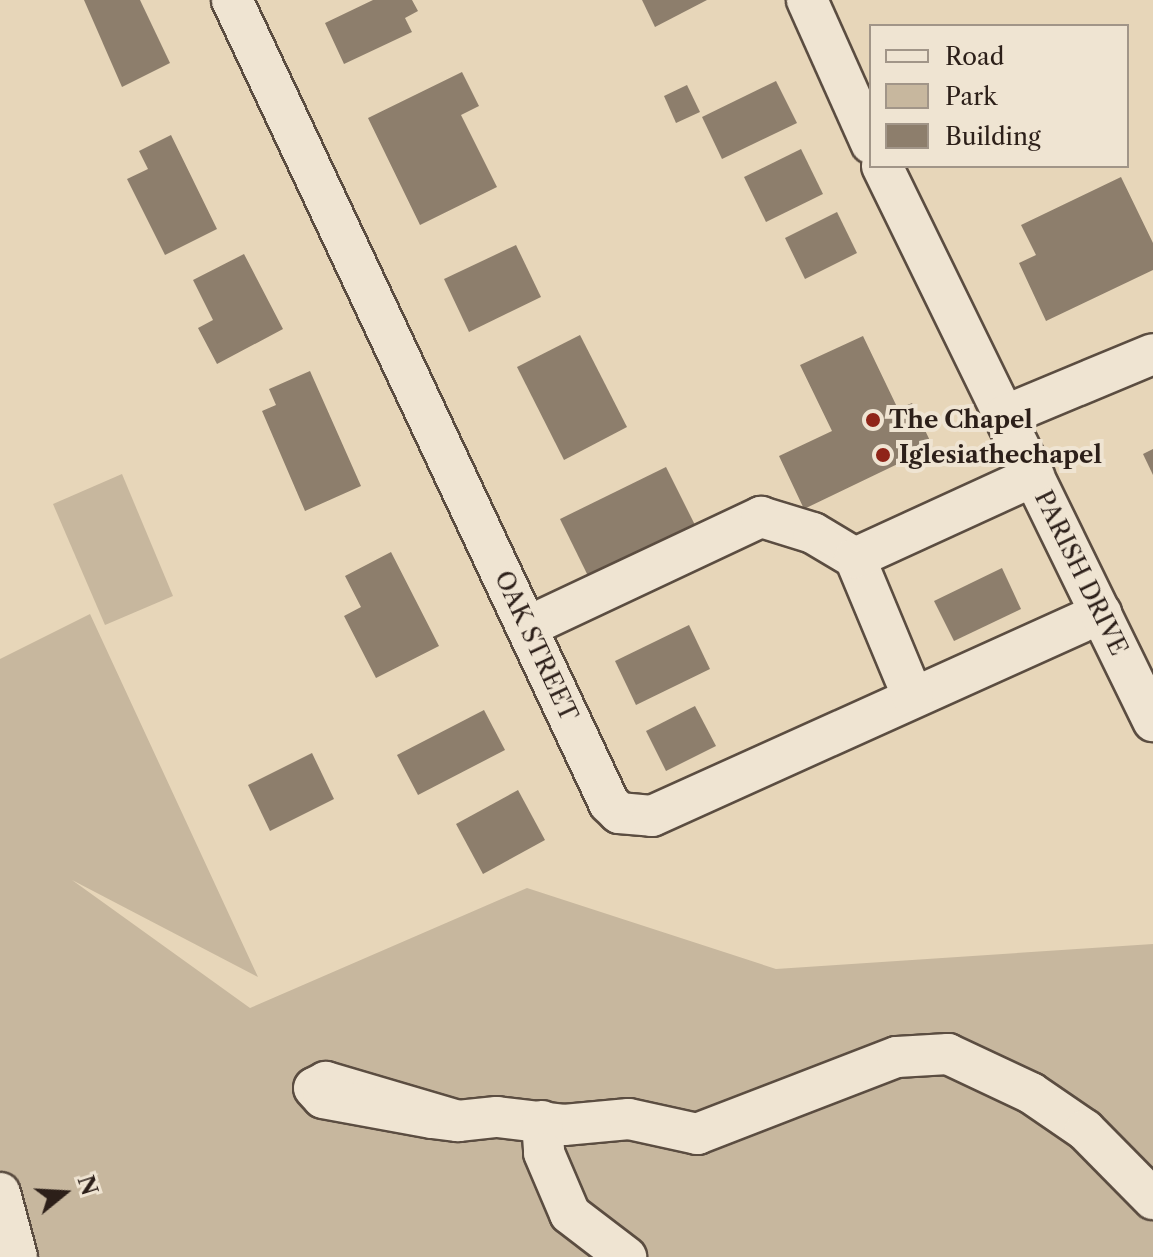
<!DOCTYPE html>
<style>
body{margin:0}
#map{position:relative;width:1153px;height:1257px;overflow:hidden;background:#e7d6b9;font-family:"Libre Caslon Text",serif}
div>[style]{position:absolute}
.green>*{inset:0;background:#c7b79e}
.building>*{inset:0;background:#8d7e6c}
.roads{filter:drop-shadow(2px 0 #5b4d41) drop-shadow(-2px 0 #5b4d41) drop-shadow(0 2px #5b4d41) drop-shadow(0 -2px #5b4d41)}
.minor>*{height:40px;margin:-20px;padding:0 20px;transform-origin:20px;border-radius:20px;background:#efe4d2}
.dots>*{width:22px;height:22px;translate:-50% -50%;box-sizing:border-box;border:4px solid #efe4d2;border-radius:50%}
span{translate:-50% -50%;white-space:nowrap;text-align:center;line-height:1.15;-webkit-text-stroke:8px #efe4d2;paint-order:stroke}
.poi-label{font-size:24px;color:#2c1f19;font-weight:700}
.left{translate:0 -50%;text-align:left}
.street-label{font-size:24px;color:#2c1f19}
.legend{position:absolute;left:869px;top:24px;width:260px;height:144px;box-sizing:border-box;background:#efe4d2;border:2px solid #a19588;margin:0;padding:10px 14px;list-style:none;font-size:24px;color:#2c1f19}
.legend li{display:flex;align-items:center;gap:16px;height:40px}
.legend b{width:40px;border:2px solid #a19588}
.north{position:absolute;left:24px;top:1153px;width:80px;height:80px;-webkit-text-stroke:6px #efe4d2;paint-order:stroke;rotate:72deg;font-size:22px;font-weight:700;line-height:32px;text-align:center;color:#2c1f19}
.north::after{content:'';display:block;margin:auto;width:28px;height:36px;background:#2c1f19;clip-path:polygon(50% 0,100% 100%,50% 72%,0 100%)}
</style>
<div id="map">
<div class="green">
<div style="clip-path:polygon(122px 474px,173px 596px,105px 625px,53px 504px)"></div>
<div style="clip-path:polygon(90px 614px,258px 977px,72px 880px,250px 1008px,527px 888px,776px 969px,1153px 944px,1153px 1257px,0 1257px,0 659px)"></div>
</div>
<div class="building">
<div style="clip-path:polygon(84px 0,140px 0,170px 63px,122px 87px)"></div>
<div style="clip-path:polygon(373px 0,412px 0,418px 11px,405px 18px,412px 32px,344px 64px,325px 23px)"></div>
<div style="clip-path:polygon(642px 0,707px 0,655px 27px)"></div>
<div style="clip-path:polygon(462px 72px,479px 106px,461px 115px,497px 187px,420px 225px,368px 118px)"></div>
<div style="clip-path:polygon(776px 81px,797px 123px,722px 159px,702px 117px)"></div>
<div style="clip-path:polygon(687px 85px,700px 112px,676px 123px,664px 96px)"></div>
<div style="clip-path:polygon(171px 135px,217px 229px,165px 255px,127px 179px,148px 169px,139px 151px)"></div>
<div style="clip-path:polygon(801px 149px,823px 194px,766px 222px,744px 177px)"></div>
<div style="clip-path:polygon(1121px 177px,1153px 243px,1153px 270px,1046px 321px,1019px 263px,1036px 255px,1021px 225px)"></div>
<div style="clip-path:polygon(837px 212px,857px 253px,805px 279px,785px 238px)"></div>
<div style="clip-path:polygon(516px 245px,541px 297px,469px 332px,444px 279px)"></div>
<div style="clip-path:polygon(244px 254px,283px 329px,217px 364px,198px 328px,213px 320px,193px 280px)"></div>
<div style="clip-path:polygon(580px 335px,627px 427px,564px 460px,517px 367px)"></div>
<div style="clip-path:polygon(863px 336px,898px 409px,912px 403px,933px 447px,804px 509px,779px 456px,832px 431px,800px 365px)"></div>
<div style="clip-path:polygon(310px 371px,361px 486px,305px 511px,262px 411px,276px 405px,269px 389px)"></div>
<div style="clip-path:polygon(1153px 449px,1153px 475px,1143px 454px)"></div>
<div style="clip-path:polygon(666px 467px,697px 529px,591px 582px,560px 519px)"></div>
<div style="clip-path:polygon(391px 552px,439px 646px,376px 678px,344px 616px,361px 607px,345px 576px)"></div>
<div style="clip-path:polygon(1002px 568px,1021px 609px,954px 641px,934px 601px)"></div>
<div style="clip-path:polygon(689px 625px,710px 669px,636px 705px,615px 661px)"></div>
<div style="clip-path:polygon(695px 706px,716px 746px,666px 771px,646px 731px)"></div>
<div style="clip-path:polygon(484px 710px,505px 750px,418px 795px,397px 755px)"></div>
<div style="clip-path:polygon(312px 753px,334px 799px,270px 831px,248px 785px)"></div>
<div style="clip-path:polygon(518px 790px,545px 840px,483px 874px,456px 824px)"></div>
</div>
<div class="roads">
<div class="minor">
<div style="left:232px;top:0;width:887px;rotate:64.85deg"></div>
<div style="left:609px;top:803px;width:14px;rotate:45deg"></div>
<div style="left:619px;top:813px;width:33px;rotate:5deg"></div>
<div style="left:652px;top:816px;width:493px;rotate:-24.3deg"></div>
<div style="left:807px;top:0;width:157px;rotate:65.9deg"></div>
<div style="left:882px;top:166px;width:618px;rotate:63.97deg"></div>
<div style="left:1004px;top:416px;width:161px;rotate:-22.6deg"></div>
<div style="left:855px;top:558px;width:151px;rotate:67.4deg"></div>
<div style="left:527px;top:627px;width:259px;rotate:-25.2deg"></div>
<div style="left:761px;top:517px;width:54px;rotate:17.1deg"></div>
<div style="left:813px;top:533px;width:49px;rotate:30.8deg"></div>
<div style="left:855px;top:558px;width:197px;rotate:-24.6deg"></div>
<div style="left:458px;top:1121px;width:138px;rotate:-163.5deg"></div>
<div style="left:326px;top:1082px;width:13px;rotate:153deg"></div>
<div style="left:314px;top:1088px;width:13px;rotate:48deg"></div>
<div style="left:323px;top:1098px;width:111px;rotate:10.4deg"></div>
<div style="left:432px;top:1118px;width:26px;rotate:7deg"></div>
<div style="left:458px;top:1121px;width:39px;rotate:-6deg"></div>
<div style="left:497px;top:1117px;width:67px;rotate:6.8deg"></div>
<div style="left:564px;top:1125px;width:65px;rotate:-5.3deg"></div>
<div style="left:629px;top:1119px;width:70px;rotate:12.4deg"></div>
<div style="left:697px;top:1134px;width:214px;rotate:-21.1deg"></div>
<div style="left:897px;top:1057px;width:51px;rotate:-3.4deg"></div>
<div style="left:948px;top:1054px;width:92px;rotate:25.2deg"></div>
<div style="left:1031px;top:1093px;width:65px;rotate:34.4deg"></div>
<div style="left:1085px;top:1130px;width:97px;rotate:45.4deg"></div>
<div style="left:542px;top:1121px;width:32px;rotate:86deg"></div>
<div style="left:544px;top:1153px;width:66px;rotate:66.9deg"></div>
<div style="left:570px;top:1214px;width:71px;rotate:37.5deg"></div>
<div style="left:0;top:1193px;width:66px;rotate:75.1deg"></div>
</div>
</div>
<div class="dots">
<div style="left:873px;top:420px;background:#8f2418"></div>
<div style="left:883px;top:455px;background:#8f2418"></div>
</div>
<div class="poi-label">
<span class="left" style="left:889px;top:420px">The Chapel</span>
<span class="left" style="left:899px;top:455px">Iglesiathechapel</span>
</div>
<div class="street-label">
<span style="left:1081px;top:573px;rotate:64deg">PARISH DRIVE</span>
<span style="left:536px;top:646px;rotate:65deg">OAK STREET</span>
</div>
<ul class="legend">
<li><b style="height:10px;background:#efe4d2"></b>Road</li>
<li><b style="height:22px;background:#c7b79e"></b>Park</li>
<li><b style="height:22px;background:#8d7e6c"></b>Building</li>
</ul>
<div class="north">N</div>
</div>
